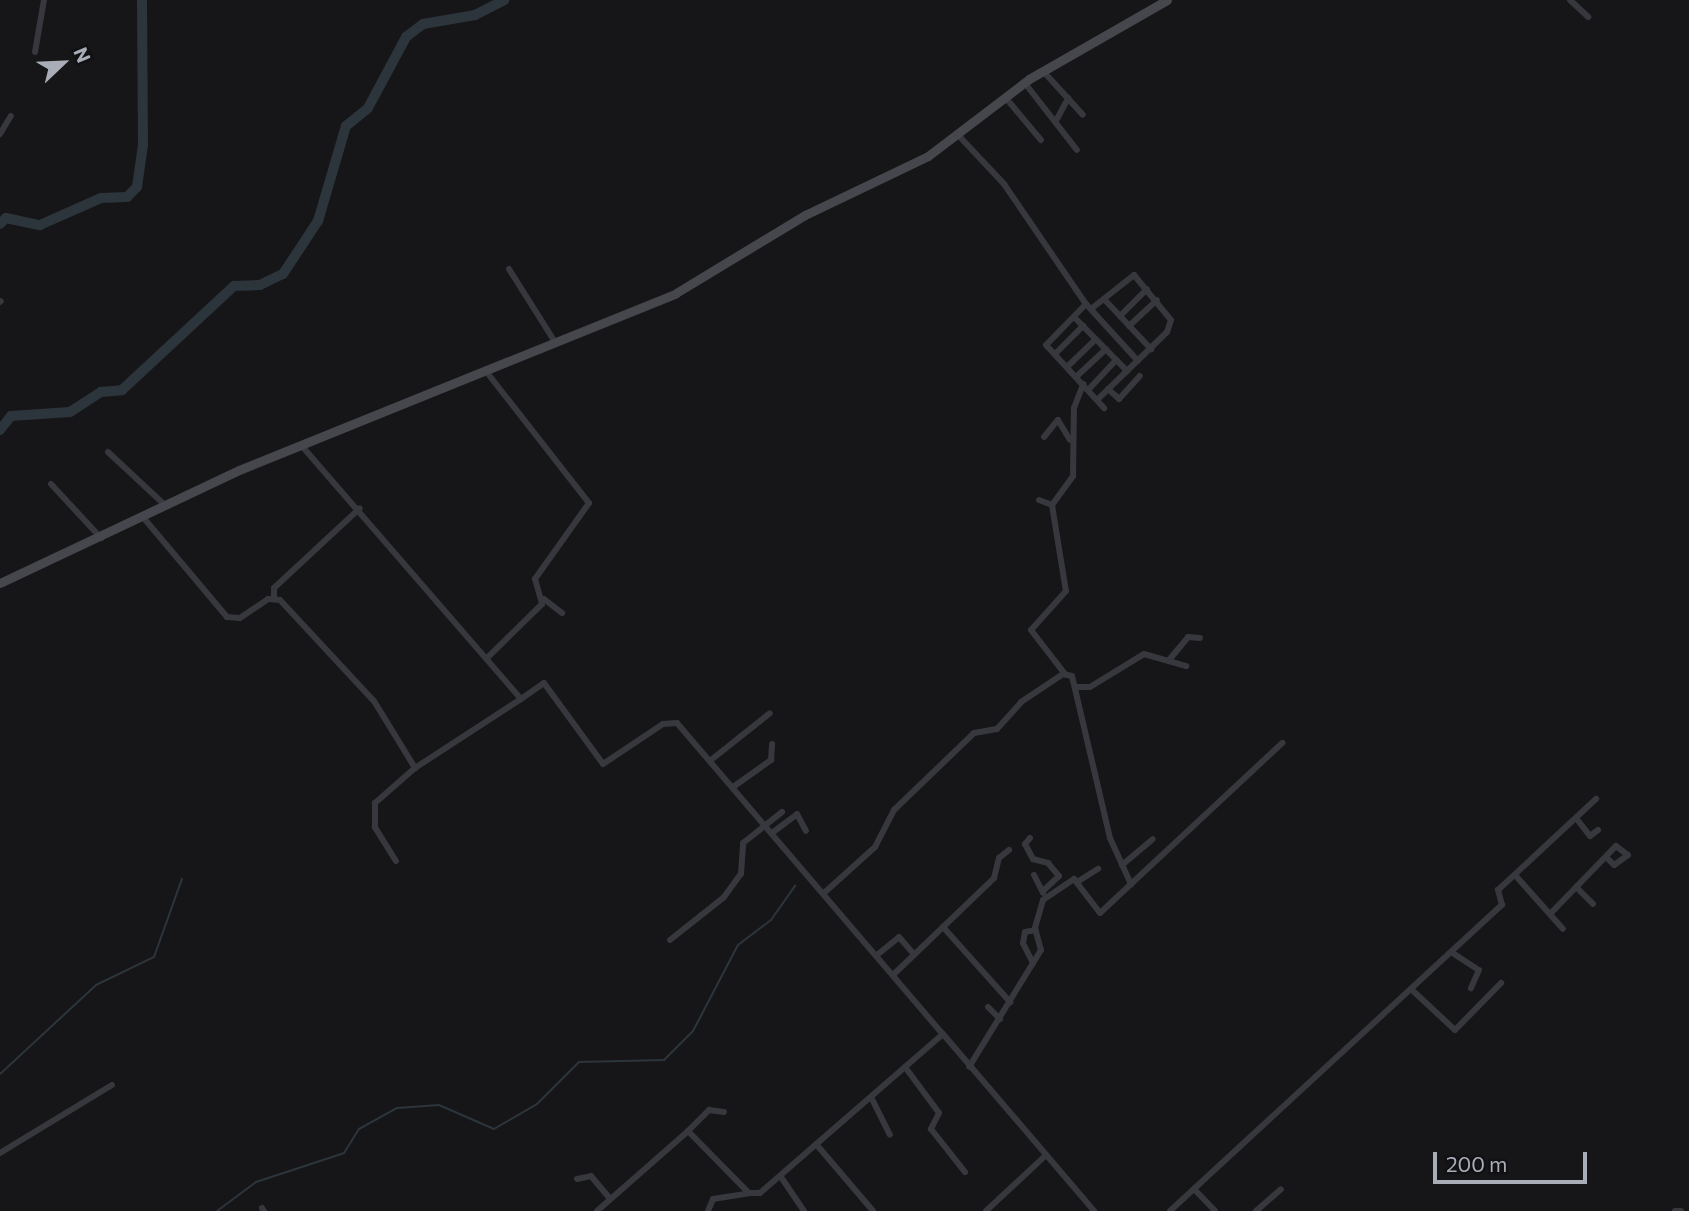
<!DOCTYPE html>
<style>
body{margin:0}
#map{position:relative;width:1689px;height:1211px;overflow:hidden;background:#161618;font-family:Commissioner,sans-serif}
div>[style]{position:absolute}
.stream>*{height:2px;margin:-1px;padding:0 1px;transform-origin:1px;border-radius:1px;background:#2c353c}
.river>*{height:10px;margin:-5px;padding:0 5px;transform-origin:5px;border-radius:5px;background:#2c353c}
.street>*{height:6px;margin:-3px;padding:0 3px;transform-origin:3px;border-radius:3px;background:#37383d}
.secondary>*{height:9px;margin:-4.5px;padding:0 4.5px;transform-origin:4.5px;border-radius:4.5px;background:#45474d}
span{translate:-50% -50%;white-space:nowrap;text-align:center;line-height:1.15;-webkit-text-stroke:6px #111113;paint-order:stroke}
.north{position:absolute;left:28px;top:28px;width:70px;height:70px;-webkit-text-stroke:5px #111113;paint-order:stroke;rotate:67deg;font-size:19px;font-weight:700;line-height:28px;text-align:center;color:#a8adb8}
.north::after{content:'';display:block;margin:auto;width:24px;height:32px;background:#a8adb8;clip-path:polygon(50% 0,100% 100%,50% 72%,0 100%)}
.scale{position:absolute;left:1433px;top:1152px;width:154px;height:32px;box-sizing:border-box;border:4px solid #a8adb8;border-top:0;padding-left:9px;font-size:21px;line-height:24px;white-space:nowrap;color:#a8adb8;-webkit-text-stroke:5px #111113;paint-order:stroke}
</style>
<div id="map">
<div class="stream">
<div style="left:0;top:1074px;width:131px;rotate:-42.8deg"></div>
<div style="left:96px;top:985px;width:64px;rotate:-25.8deg"></div>
<div style="left:154px;top:957px;width:83px;rotate:-70.3deg"></div>
<div style="left:217px;top:1211px;width:49px;rotate:-36.6deg"></div>
<div style="left:256px;top:1182px;width:93px;rotate:-18.2deg"></div>
<div style="left:344px;top:1153px;width:28px;rotate:-58deg"></div>
<div style="left:359px;top:1129px;width:43px;rotate:-28.9deg"></div>
<div style="left:397px;top:1108px;width:42px;rotate:-4.1deg"></div>
<div style="left:439px;top:1105px;width:60px;rotate:23.6deg"></div>
<div style="left:494px;top:1129px;width:50px;rotate:-30.2deg"></div>
<div style="left:537px;top:1104px;width:59px;rotate:-45deg"></div>
<div style="left:579px;top:1062px;width:85px;rotate:-1.3deg"></div>
<div style="left:664px;top:1060px;width:41px;rotate:-45deg"></div>
<div style="left:693px;top:1031px;width:97px;rotate:-62.4deg"></div>
<div style="left:738px;top:945px;width:41px;rotate:-37.1deg"></div>
<div style="left:771px;top:920px;width:42px;rotate:-54.8deg"></div>
</div>
<div class="river">
<div style="left:0;top:224px;width:8px;rotate:-45deg"></div>
<div style="left:6px;top:218px;width:35px;rotate:12deg"></div>
<div style="left:40px;top:225px;width:67px;rotate:-23.9deg"></div>
<div style="left:101px;top:198px;width:26px;rotate:-2deg"></div>
<div style="left:127px;top:197px;width:14px;rotate:-45deg"></div>
<div style="left:137px;top:187px;width:42px;rotate:-81.9deg"></div>
<div style="left:143px;top:145px;width:145px;rotate:-90.4deg"></div>
<div style="left:0;top:430px;width:18px;rotate:-52deg"></div>
<div style="left:11px;top:416px;width:59px;rotate:-3.9deg"></div>
<div style="left:70px;top:412px;width:37px;rotate:-33deg"></div>
<div style="left:101px;top:392px;width:21px;rotate:-5deg"></div>
<div style="left:122px;top:390px;width:153px;rotate:-42.9deg"></div>
<div style="left:234px;top:286px;width:26px;rotate:-2deg"></div>
<div style="left:260px;top:285px;width:25px;rotate:-26deg"></div>
<div style="left:283px;top:274px;width:64px;rotate:-56.6deg"></div>
<div style="left:318px;top:221px;width:99px;rotate:-73.6deg"></div>
<div style="left:346px;top:126px;width:28px;rotate:-39deg"></div>
<div style="left:368px;top:108px;width:81px;rotate:-61.8deg"></div>
<div style="left:406px;top:37px;width:21px;rotate:-37deg"></div>
<div style="left:423px;top:24px;width:53px;rotate:-9.8deg"></div>
<div style="left:475px;top:15px;width:33px;rotate:-27deg"></div>
</div>
<div class="street">
<div style="left:1570px;top:0;width:25px;rotate:43deg"></div>
<div style="left:35px;top:52px;width:53px;rotate:-80.2deg"></div>
<div style="left:1043px;top:71px;width:59px;rotate:47.7deg"></div>
<div style="left:1024px;top:82px;width:86px;rotate:52.1deg"></div>
<div style="left:1005px;top:97px;width:56px;rotate:50.1deg"></div>
<div style="left:1057px;top:119px;width:24px;rotate:-62deg"></div>
<div style="left:0;top:134px;width:21px;rotate:-59deg"></div>
<div style="left:959px;top:136px;width:66px;rotate:46.8deg"></div>
<div style="left:1004px;top:184px;width:145px;rotate:55.7deg"></div>
<div style="left:1086px;top:304px;width:77px;rotate:47.6deg"></div>
<div style="left:509px;top:269px;width:86px;rotate:57.8deg"></div>
<div style="left:1104px;top:299px;width:69px;rotate:46.8deg"></div>
<div style="left:0;top:302px;width:1px;rotate:-45deg"></div>
<div style="left:1086px;top:304px;width:57px;rotate:134.3deg"></div>
<div style="left:1046px;top:345px;width:86px;rotate:47.4deg"></div>
<div style="left:1091px;top:309px;width:55px;rotate:-38.3deg"></div>
<div style="left:1134px;top:275px;width:58px;rotate:50.6deg"></div>
<div style="left:1171px;top:320px;width:13px;rotate:108deg"></div>
<div style="left:1167px;top:332px;width:96px;rotate:135.8deg"></div>
<div style="left:1120px;top:316px;width:38px;rotate:-45deg"></div>
<div style="left:1074px;top:317px;width:76px;rotate:45.5deg"></div>
<div style="left:1129px;top:326px;width:38px;rotate:-43deg"></div>
<div style="left:1055px;top:354px;width:40px;rotate:-45deg"></div>
<div style="left:1067px;top:367px;width:40px;rotate:-44deg"></div>
<div style="left:485px;top:370px;width:169px;rotate:52deg"></div>
<div style="left:589px;top:503px;width:93px;rotate:125.4deg"></div>
<div style="left:535px;top:579px;width:26px;rotate:74deg"></div>
<div style="left:542px;top:604px;width:78px;rotate:135.5deg"></div>
<div style="left:1076px;top:377px;width:41px;rotate:-43deg"></div>
<div style="left:1089px;top:389px;width:40px;rotate:-47deg"></div>
<div style="left:1108px;top:389px;width:15px;rotate:42deg"></div>
<div style="left:1119px;top:399px;width:31px;rotate:-48deg"></div>
<div style="left:1044px;top:437px;width:22px;rotate:-51deg"></div>
<div style="left:1058px;top:420px;width:23px;rotate:59deg"></div>
<div style="left:301px;top:445px;width:336px;rotate:49.1deg"></div>
<div style="left:521px;top:699px;width:28px;rotate:-35deg"></div>
<div style="left:544px;top:683px;width:100px;rotate:53.9deg"></div>
<div style="left:603px;top:764px;width:72px;rotate:-33.7deg"></div>
<div style="left:663px;top:724px;width:14px;rotate:-4deg"></div>
<div style="left:677px;top:723px;width:409px;rotate:49.5deg"></div>
<div style="left:108px;top:452px;width:79px;rotate:43deg"></div>
<div style="left:51px;top:484px;width:74px;rotate:47.2deg"></div>
<div style="left:1039px;top:500px;width:14px;rotate:21deg"></div>
<div style="left:1052px;top:505px;width:36px;rotate:-54deg"></div>
<div style="left:1073px;top:476px;width:68px;rotate:-89.2deg"></div>
<div style="left:1074px;top:408px;width:26px;rotate:-69deg"></div>
<div style="left:1052px;top:505px;width:87px;rotate:80.8deg"></div>
<div style="left:1066px;top:591px;width:52px;rotate:131.9deg"></div>
<div style="left:1031px;top:630px;width:56px;rotate:52.3deg"></div>
<div style="left:142px;top:516px;width:132px;rotate:49.9deg"></div>
<div style="left:227px;top:617px;width:13px;rotate:4deg"></div>
<div style="left:240px;top:618px;width:34px;rotate:-34deg"></div>
<div style="left:268px;top:599px;width:12px;rotate:5deg"></div>
<div style="left:280px;top:600px;width:138px;rotate:47.1deg"></div>
<div style="left:374px;top:701px;width:79px;rotate:58.5deg"></div>
<div style="left:415px;top:768px;width:126px;rotate:-33.1deg"></div>
<div style="left:274px;top:598px;width:10px;rotate:-90deg"></div>
<div style="left:274px;top:588px;width:117px;rotate:-42.9deg"></div>
<div style="left:544px;top:599px;width:23px;rotate:38deg"></div>
<div style="left:1169px;top:660px;width:30px;rotate:-50deg"></div>
<div style="left:1188px;top:637px;width:12px;rotate:5deg"></div>
<div style="left:1077px;top:687px;width:13px"></div>
<div style="left:1090px;top:687px;width:63px;rotate:-31.4deg"></div>
<div style="left:1144px;top:654px;width:44px;rotate:15.9deg"></div>
<div style="left:711px;top:760px;width:75px;rotate:-38.5deg"></div>
<div style="left:733px;top:787px;width:47px;rotate:-35.4deg"></div>
<div style="left:771px;top:760px;width:16px;rotate:-86deg"></div>
<div style="left:1576px;top:818px;width:23px;rotate:52deg"></div>
<div style="left:1590px;top:836px;width:10px;rotate:-37deg"></div>
<div style="left:772px;top:833px;width:31px;rotate:-37deg"></div>
<div style="left:797px;top:814px;width:19px;rotate:62deg"></div>
<div style="left:1030px;top:838px;width:8px;rotate:130deg"></div>
<div style="left:1025px;top:844px;width:17px;rotate:62deg"></div>
<div style="left:1033px;top:859px;width:16px;rotate:15deg"></div>
<div style="left:1048px;top:863px;width:17px;rotate:50deg"></div>
<div style="left:1059px;top:876px;width:22px;rotate:137deg"></div>
<div style="left:396px;top:861px;width:40px;rotate:-122deg"></div>
<div style="left:375px;top:827px;width:24px;rotate:-90deg"></div>
<div style="left:375px;top:803px;width:53px;rotate:-41.2deg"></div>
<div style="left:1122px;top:865px;width:40px;rotate:-40deg"></div>
<div style="left:1034px;top:875px;width:20px;rotate:63deg"></div>
<div style="left:1515px;top:875px;width:72px;rotate:48.4deg"></div>
<div style="left:1077px;top:882px;width:25px;rotate:-32deg"></div>
<div style="left:1131px;top:884px;width:207px;rotate:-43deg"></div>
<div style="left:1576px;top:887px;width:24px;rotate:45deg"></div>
<div style="left:824px;top:893px;width:69px;rotate:-42deg"></div>
<div style="left:875px;top:847px;width:42px;rotate:-62.8deg"></div>
<div style="left:894px;top:810px;width:111px;rotate:-43.9deg"></div>
<div style="left:974px;top:733px;width:23px;rotate:-10deg"></div>
<div style="left:997px;top:729px;width:36px;rotate:-48deg"></div>
<div style="left:1021px;top:702px;width:50px;rotate:-33.7deg"></div>
<div style="left:1063px;top:674px;width:9px;rotate:13deg"></div>
<div style="left:1072px;top:676px;width:166px;rotate:76.8deg"></div>
<div style="left:1110px;top:838px;width:51px;rotate:65.5deg"></div>
<div style="left:1131px;top:884px;width:42px;rotate:136.9deg"></div>
<div style="left:1100px;top:913px;width:43px;rotate:-127.4deg"></div>
<div style="left:1074px;top:879px;width:37px;rotate:146deg"></div>
<div style="left:1043px;top:900px;width:29px;rotate:106deg"></div>
<div style="left:1035px;top:928px;width:23px;rotate:75deg"></div>
<div style="left:1041px;top:950px;width:137px;rotate:121.6deg"></div>
<div style="left:1552px;top:912px;width:92px;rotate:-45.9deg"></div>
<div style="left:1616px;top:846px;width:15px;rotate:37deg"></div>
<div style="left:1628px;top:855px;width:17px;rotate:144deg"></div>
<div style="left:1614px;top:865px;width:10px;rotate:-135deg"></div>
<div style="left:943px;top:927px;width:101px;rotate:48.2deg"></div>
<div style="left:670px;top:940px;width:69px;rotate:-38.5deg"></div>
<div style="left:724px;top:897px;width:29px;rotate:-54deg"></div>
<div style="left:741px;top:874px;width:31px;rotate:-86deg"></div>
<div style="left:743px;top:843px;width:50px;rotate:-38.5deg"></div>
<div style="left:1451px;top:952px;width:33px;rotate:33deg"></div>
<div style="left:1479px;top:970px;width:20px;rotate:114deg"></div>
<div style="left:877px;top:955px;width:28px;rotate:-39deg"></div>
<div style="left:899px;top:937px;width:23px;rotate:49deg"></div>
<div style="left:1033px;top:963px;width:22px;rotate:-117deg"></div>
<div style="left:1023px;top:943px;width:11px;rotate:-80deg"></div>
<div style="left:1025px;top:932px;width:11px;rotate:-10deg"></div>
<div style="left:893px;top:975px;width:140px;rotate:-43.8deg"></div>
<div style="left:994px;top:878px;width:21px;rotate:-76deg"></div>
<div style="left:999px;top:858px;width:13px;rotate:-39deg"></div>
<div style="left:1411px;top:989px;width:60px;rotate:43deg"></div>
<div style="left:1455px;top:1030px;width:66px;rotate:-45.6deg"></div>
<div style="left:988px;top:1007px;width:17px;rotate:45deg"></div>
<div style="left:905px;top:1067px;width:57px;rotate:53.5deg"></div>
<div style="left:939px;top:1113px;width:18px;rotate:117deg"></div>
<div style="left:931px;top:1129px;width:55px;rotate:51.7deg"></div>
<div style="left:871px;top:1097px;width:42px;rotate:63.4deg"></div>
<div style="left:688px;top:1131px;width:30px;rotate:-45deg"></div>
<div style="left:709px;top:1110px;width:15px;rotate:8deg"></div>
<div style="left:816px;top:1144px;width:88px;rotate:49.6deg"></div>
<div style="left:0;top:1153px;width:131px;rotate:-31.3deg"></div>
<div style="left:781px;top:1177px;width:41px;rotate:55.9deg"></div>
<div style="left:577px;top:1179px;width:14px;rotate:-12deg"></div>
<div style="left:591px;top:1176px;width:30px;rotate:50deg"></div>
<div style="left:1194px;top:1189px;width:30px;rotate:46deg"></div>
<div style="left:262px;top:1208px;width:4px;rotate:56deg"></div>
<div style="left:597px;top:1211px;width:121px;rotate:-41.3deg"></div>
<div style="left:688px;top:1131px;width:87px;rotate:45.5deg"></div>
<div style="left:749px;top:1193px;width:11px"></div>
<div style="left:760px;top:1193px;width:242px;rotate:-41deg"></div>
<div style="left:943px;top:1034px;width:233px;rotate:49.5deg"></div>
<div style="left:708px;top:1211px;width:13px;rotate:-67deg"></div>
<div style="left:713px;top:1199px;width:36px;rotate:-9deg"></div>
<div style="left:986px;top:1211px;width:79px;rotate:-43deg"></div>
<div style="left:1170px;top:1211px;width:452px;rotate:-42.7deg"></div>
<div style="left:1502px;top:905px;width:16px;rotate:-105deg"></div>
<div style="left:1498px;top:890px;width:134px;rotate:-42.9deg"></div>
<div style="left:1256px;top:1211px;width:33px;rotate:-41deg"></div>
<div style="left:1675px;top:1211px;width:6px"></div>
</div>
<div class="secondary">
<div style="left:0;top:583px;width:264px;rotate:-25.3deg"></div>
<div style="left:239px;top:470px;width:471px;rotate:-22deg"></div>
<div style="left:676px;top:293px;width:151px;rotate:-31.2deg"></div>
<div style="left:805px;top:215px;width:136px;rotate:-25.6deg"></div>
<div style="left:928px;top:156px;width:127px;rotate:-37.3deg"></div>
<div style="left:1029px;top:79px;width:159px;rotate:-29.8deg"></div>
</div>
<div class="north">N</div>
<div class="scale">200 m</div>
</div>
